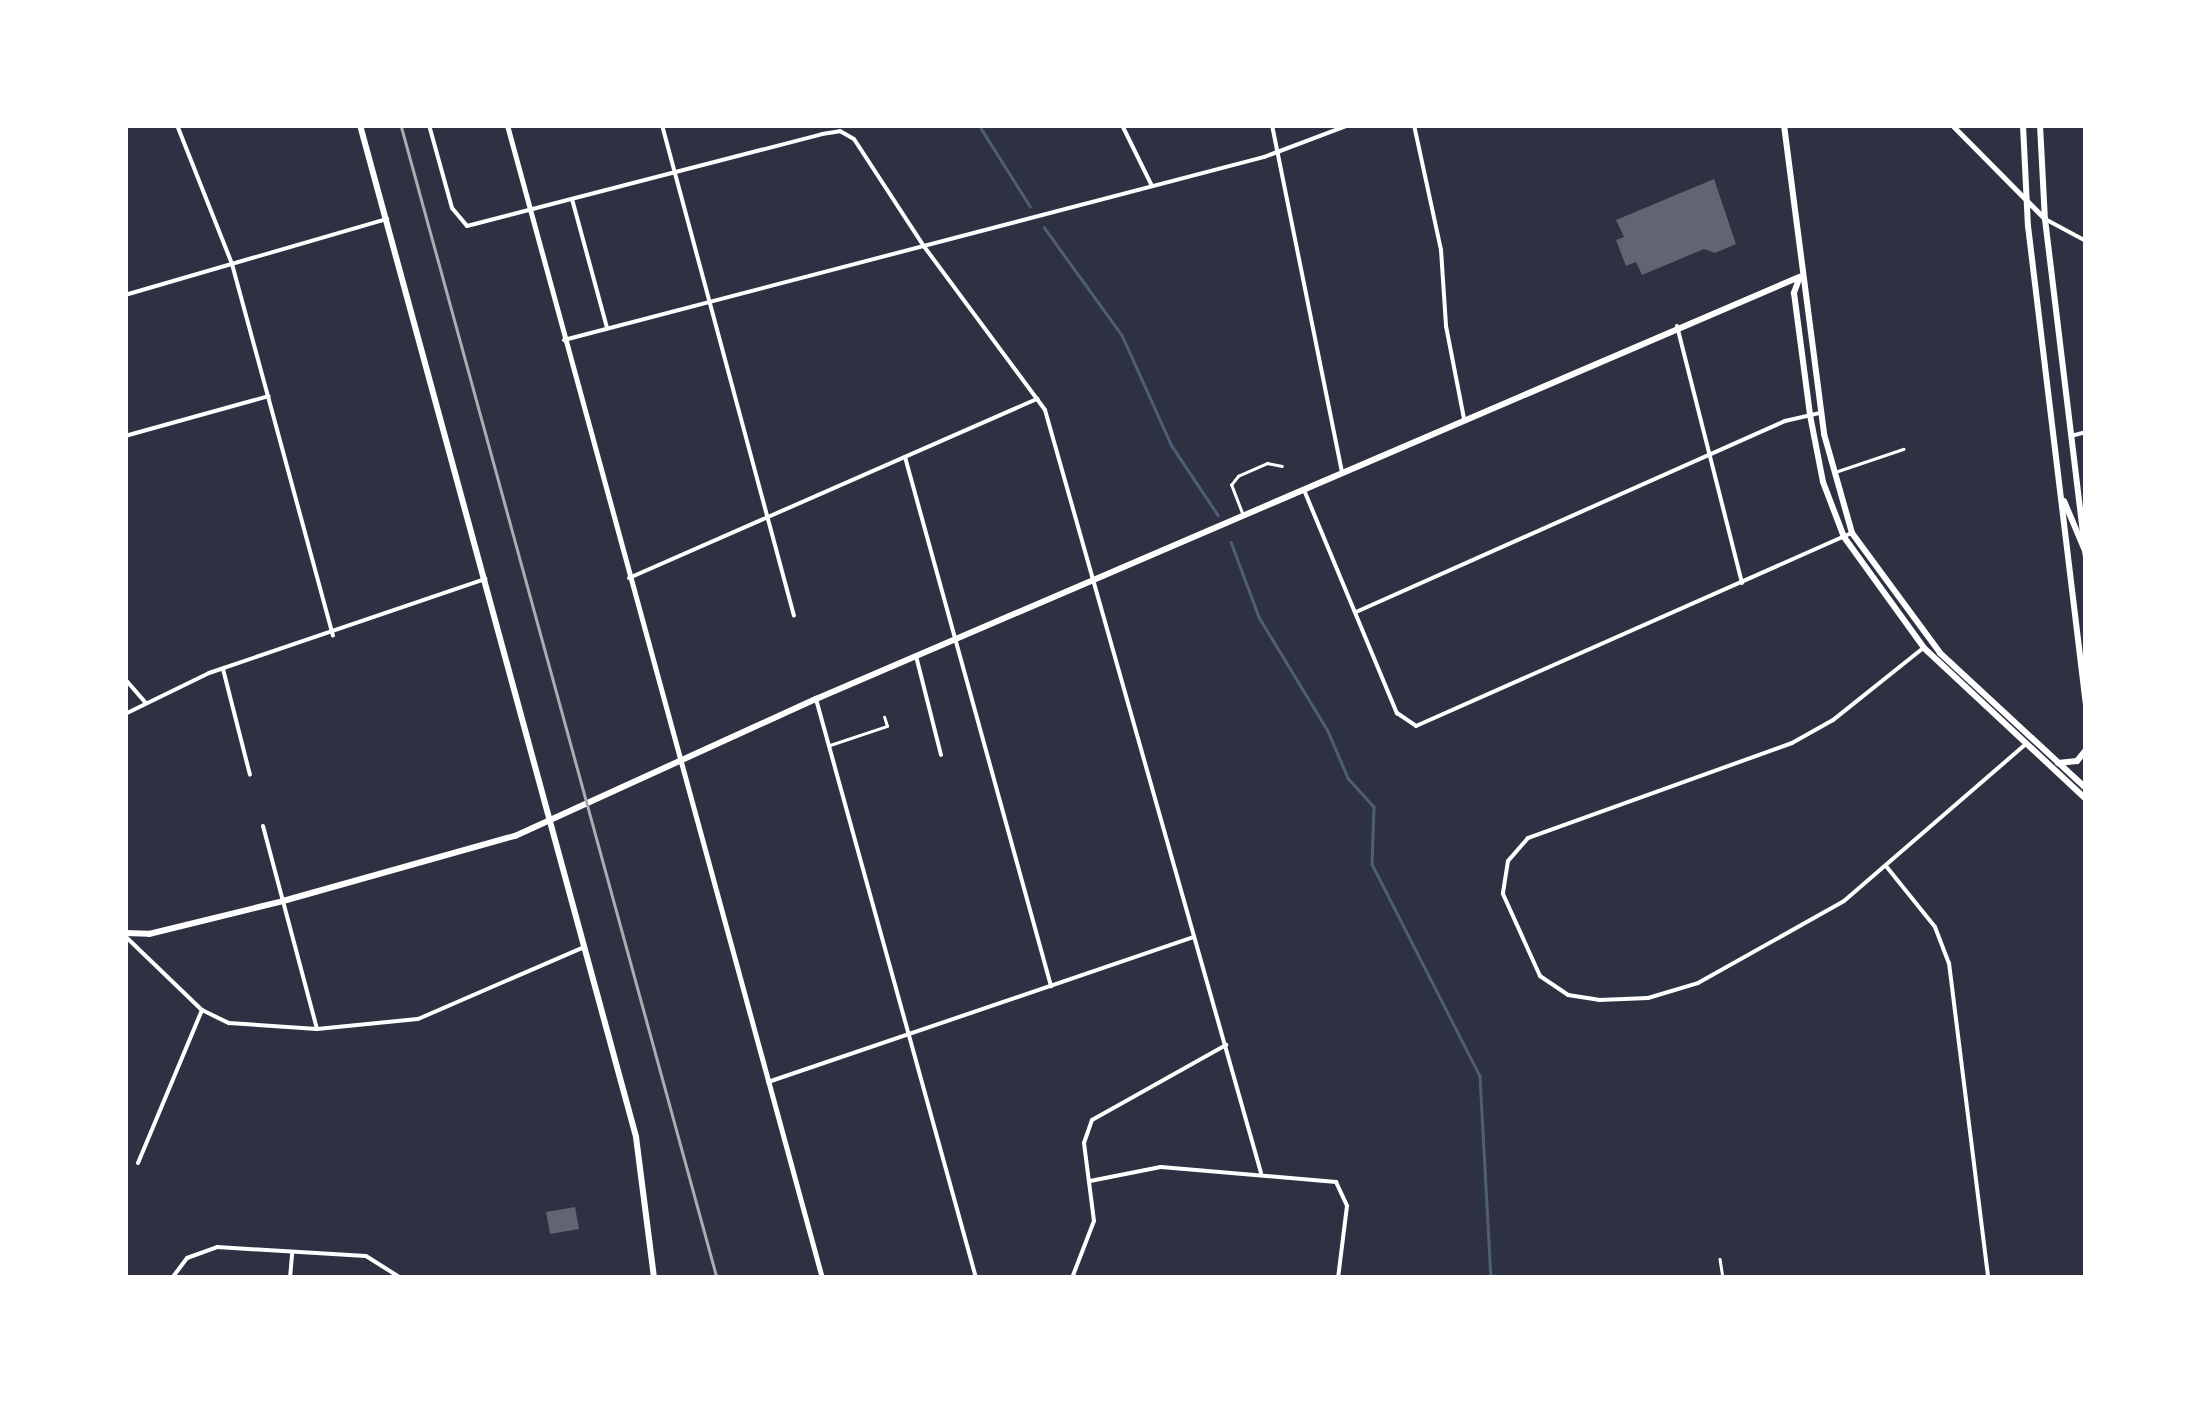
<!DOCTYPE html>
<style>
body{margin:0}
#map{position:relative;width:2211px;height:1403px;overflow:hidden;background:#2d3142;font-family:"Alegreya Sans",sans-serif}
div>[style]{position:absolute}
.stream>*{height:2.5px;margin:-1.25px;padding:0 1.25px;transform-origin:1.25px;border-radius:1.25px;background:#4f5d75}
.building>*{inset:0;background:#626471}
.service>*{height:2.5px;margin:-1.25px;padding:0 1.25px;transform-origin:1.25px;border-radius:1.25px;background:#fff}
.minor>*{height:4px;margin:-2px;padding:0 2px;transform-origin:2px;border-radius:2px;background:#fff}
.tertiary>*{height:5px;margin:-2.5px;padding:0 2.5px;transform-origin:2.5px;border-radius:2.5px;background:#fff}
.secondary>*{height:6px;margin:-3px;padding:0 3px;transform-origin:3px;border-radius:3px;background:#fff}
.primary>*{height:6px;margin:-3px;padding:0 3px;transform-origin:3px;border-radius:3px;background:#fff}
.rail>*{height:2.5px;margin:-1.25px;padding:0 1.25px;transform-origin:1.25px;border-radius:1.25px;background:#abadb3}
span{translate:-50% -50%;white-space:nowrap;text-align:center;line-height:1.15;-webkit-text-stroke:10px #fff;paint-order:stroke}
.frame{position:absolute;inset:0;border:128px solid #fff;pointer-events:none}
</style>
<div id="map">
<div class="stream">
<div style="left:979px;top:125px;width:96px;rotate:57.8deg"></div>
<div style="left:1044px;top:227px;width:133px;rotate:54.2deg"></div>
<div style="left:1122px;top:335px;width:122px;rotate:65.8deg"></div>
<div style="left:1172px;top:446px;width:83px;rotate:56.3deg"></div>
<div style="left:1231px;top:542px;width:80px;rotate:69.5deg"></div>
<div style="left:1259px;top:617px;width:133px;rotate:58.8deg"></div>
<div style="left:1328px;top:731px;width:51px;rotate:66.9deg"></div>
<div style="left:1348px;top:778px;width:39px;rotate:48deg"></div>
<div style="left:1374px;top:807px;width:57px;rotate:92deg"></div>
<div style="left:1372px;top:864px;width:238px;rotate:63deg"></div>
<div style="left:1480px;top:1076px;width:202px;rotate:86.9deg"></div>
</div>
<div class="building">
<div style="clip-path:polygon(1714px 179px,1736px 244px,1715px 253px,1704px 249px,1642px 275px,1636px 262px,1626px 266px,1616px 240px,1624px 237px,1616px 220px)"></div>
<div style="clip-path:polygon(575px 1207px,579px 1229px,550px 1234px,546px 1212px)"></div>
</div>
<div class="service">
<div style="left:1838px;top:471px;width:69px;rotate:-18.7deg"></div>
<div style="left:1242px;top:513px;width:30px;rotate:-111deg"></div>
<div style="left:1231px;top:485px;width:11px;rotate:-52deg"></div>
<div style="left:1238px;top:476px;width:32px;rotate:-24deg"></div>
<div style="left:1267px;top:463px;width:15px;rotate:11deg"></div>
<div style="left:830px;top:745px;width:60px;rotate:-18.4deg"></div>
<div style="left:887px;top:726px;width:9px;rotate:-108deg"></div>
<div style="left:1720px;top:1259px;width:19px;rotate:81deg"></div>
</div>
<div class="minor">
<div style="left:177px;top:125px;width:149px;rotate:68.4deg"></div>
<div style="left:232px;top:264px;width:385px;rotate:74.8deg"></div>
<div style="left:429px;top:125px;width:86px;rotate:74.5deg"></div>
<div style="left:452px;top:208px;width:23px;rotate:50deg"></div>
<div style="left:467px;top:226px;width:367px;rotate:-14.5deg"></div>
<div style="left:822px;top:134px;width:18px;rotate:-9deg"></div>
<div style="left:840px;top:131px;width:16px;rotate:30deg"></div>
<div style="left:854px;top:139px;width:126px;rotate:56.9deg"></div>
<div style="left:923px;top:245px;width:205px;rotate:53.5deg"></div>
<div style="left:1045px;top:410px;width:793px;rotate:74.19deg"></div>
<div style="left:662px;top:125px;width:508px;rotate:74.95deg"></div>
<div style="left:1122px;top:125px;width:68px;rotate:63.8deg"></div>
<div style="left:1272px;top:125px;width:355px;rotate:78.6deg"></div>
<div style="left:1414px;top:125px;width:128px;rotate:77.8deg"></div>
<div style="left:1441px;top:250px;width:76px;rotate:86.2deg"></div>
<div style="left:1446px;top:326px;width:95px;rotate:79deg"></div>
<div style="left:125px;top:126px;width:4px;rotate:-14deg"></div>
<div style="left:572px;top:199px;width:134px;rotate:74.8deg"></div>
<div style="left:2045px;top:219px;width:47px;rotate:28.2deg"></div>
<div style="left:125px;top:295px;width:273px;rotate:-16.2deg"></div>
<div style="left:1677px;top:326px;width:265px;rotate:75.8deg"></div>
<div style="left:564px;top:340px;width:724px;rotate:-14.65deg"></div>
<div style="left:1264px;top:157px;width:91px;rotate:-20.6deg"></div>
<div style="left:125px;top:436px;width:149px;rotate:-15.5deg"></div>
<div style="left:2071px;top:436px;width:16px;rotate:-15deg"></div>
<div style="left:905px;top:457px;width:549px;rotate:74.57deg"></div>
<div style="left:1304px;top:490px;width:242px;rotate:67.4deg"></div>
<div style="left:1397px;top:713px;width:23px;rotate:34deg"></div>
<div style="left:1416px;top:726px;width:477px;rotate:-23.9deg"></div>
<div style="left:629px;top:578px;width:446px;rotate:-23.7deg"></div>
<div style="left:1356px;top:612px;width:470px;rotate:-24deg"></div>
<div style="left:1785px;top:421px;width:35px;rotate:-13deg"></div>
<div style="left:1922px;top:649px;width:114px;rotate:141.4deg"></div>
<div style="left:1833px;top:720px;width:47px;rotate:150.7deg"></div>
<div style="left:1792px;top:743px;width:281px;rotate:160.2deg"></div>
<div style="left:1528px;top:838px;width:30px;rotate:131deg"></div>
<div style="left:1508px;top:861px;width:33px;rotate:99deg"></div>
<div style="left:1503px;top:894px;width:90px;rotate:65.7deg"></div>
<div style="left:1540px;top:976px;width:34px;rotate:34deg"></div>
<div style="left:1568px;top:995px;width:31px;rotate:9deg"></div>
<div style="left:1599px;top:1000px;width:49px;rotate:-2.3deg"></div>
<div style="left:1648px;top:998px;width:52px;rotate:-16.7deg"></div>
<div style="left:1698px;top:983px;width:167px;rotate:-29.3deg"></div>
<div style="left:1844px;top:901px;width:239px;rotate:-40.8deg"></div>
<div style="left:916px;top:656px;width:102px;rotate:75.8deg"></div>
<div style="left:223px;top:669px;width:109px;rotate:75.7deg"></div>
<div style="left:125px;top:679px;width:30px;rotate:49deg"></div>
<div style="left:816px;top:699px;width:601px;rotate:74.55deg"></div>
<div style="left:125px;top:714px;width:93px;rotate:-26deg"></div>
<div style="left:209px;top:673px;width:292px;rotate:-18.8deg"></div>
<div style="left:263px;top:826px;width:210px;rotate:75.1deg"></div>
<div style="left:1886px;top:866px;width:78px;rotate:51.2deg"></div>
<div style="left:1935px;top:927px;width:39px;rotate:69deg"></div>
<div style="left:1949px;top:963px;width:317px;rotate:82.9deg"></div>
<div style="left:125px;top:936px;width:107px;rotate:43.9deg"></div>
<div style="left:202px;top:1010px;width:30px;rotate:26deg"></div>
<div style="left:229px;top:1023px;width:88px;rotate:3.9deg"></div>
<div style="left:317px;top:1029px;width:101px;rotate:-5.7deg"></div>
<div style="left:418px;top:1019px;width:179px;rotate:-23.4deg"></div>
<div style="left:768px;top:1082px;width:450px;rotate:-18.8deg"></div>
<div style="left:138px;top:1163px;width:166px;rotate:-67.3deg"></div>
<div style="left:1090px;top:1181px;width:72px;rotate:-11.2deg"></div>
<div style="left:1161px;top:1167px;width:176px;rotate:4.9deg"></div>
<div style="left:1336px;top:1182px;width:26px;rotate:65deg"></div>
<div style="left:1347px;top:1206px;width:73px;rotate:97.1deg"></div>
<div style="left:172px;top:1278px;width:25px;rotate:-53deg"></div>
<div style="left:187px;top:1258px;width:32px;rotate:-20deg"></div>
<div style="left:217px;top:1247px;width:149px;rotate:3.5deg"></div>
<div style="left:366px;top:1256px;width:41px;rotate:32.2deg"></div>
<div style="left:290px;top:1278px;width:25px;rotate:-85deg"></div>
<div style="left:1072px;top:1278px;width:61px;rotate:-68.9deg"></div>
<div style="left:1094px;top:1221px;width:79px;rotate:-97.3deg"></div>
<div style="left:1084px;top:1143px;width:24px;rotate:-71deg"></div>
<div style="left:1092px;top:1120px;width:154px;rotate:-29.2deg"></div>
</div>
<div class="tertiary">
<div style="left:507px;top:125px;width:1195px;rotate:74.72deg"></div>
<div style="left:1952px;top:125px;width:132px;rotate:45.3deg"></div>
</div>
<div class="secondary">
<div style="left:360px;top:125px;width:1049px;rotate:74.74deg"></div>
<div style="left:636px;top:1137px;width:142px;rotate:82.7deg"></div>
<div style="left:125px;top:933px;width:24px;rotate:2deg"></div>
<div style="left:149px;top:934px;width:138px;rotate:-13.8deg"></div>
<div style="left:283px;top:901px;width:241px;rotate:-15.7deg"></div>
<div style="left:515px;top:836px;width:331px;rotate:-24.5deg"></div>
<div style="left:816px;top:699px;width:1070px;rotate:-23.23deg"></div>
</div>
<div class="primary">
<div style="left:1784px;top:125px;width:312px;rotate:82.6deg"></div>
<div style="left:1824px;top:434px;width:103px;rotate:74.2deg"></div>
<div style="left:1852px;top:533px;width:149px;rotate:53.7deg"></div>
<div style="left:1940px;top:653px;width:199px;rotate:42.8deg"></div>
<div style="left:2023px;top:125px;width:101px;rotate:87.2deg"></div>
<div style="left:2028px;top:226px;width:480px;rotate:83.1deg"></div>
<div style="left:2040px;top:125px;width:94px;rotate:87deg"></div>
<div style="left:2045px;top:219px;width:339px;rotate:83.1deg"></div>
<div style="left:1799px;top:279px;width:15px;rotate:110deg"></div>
<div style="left:1794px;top:293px;width:123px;rotate:82.5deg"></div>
<div style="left:1810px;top:415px;width:68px;rotate:79deg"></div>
<div style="left:1823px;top:482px;width:59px;rotate:69.1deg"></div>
<div style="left:1844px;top:537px;width:137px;rotate:54.2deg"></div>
<div style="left:1924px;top:648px;width:221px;rotate:43deg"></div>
<div style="left:2064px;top:501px;width:56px;rotate:67.1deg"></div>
<div style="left:2058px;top:763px;width:19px;rotate:-6deg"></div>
<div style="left:2077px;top:761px;width:14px;rotate:-51deg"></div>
</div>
<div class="rail">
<div style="left:401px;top:125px;width:1196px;rotate:74.67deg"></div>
</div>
<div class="frame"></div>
</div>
